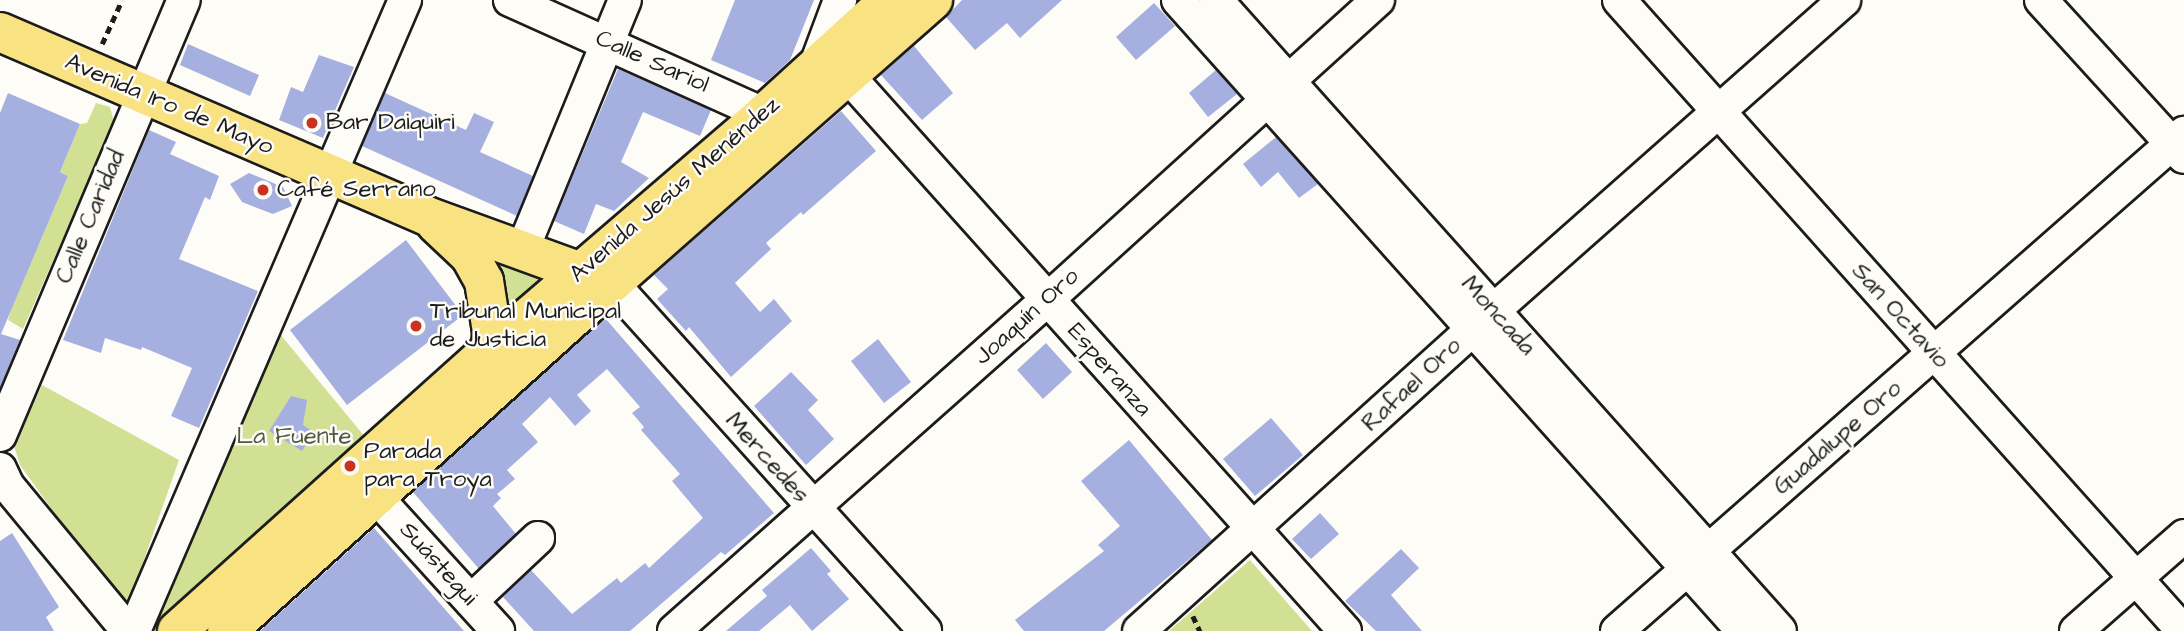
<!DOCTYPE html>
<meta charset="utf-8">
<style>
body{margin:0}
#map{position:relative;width:2184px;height:631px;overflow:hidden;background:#fdfcf7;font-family:"Architects Daughter",sans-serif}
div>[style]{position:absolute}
.green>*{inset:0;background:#d1e093}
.building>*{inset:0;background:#a6b0e0}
.path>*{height:4.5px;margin-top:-2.25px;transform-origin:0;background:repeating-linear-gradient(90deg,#1c1c1c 0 7px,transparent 0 12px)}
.roads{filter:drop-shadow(2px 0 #1c1c1c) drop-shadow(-2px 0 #1c1c1c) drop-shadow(0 2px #1c1c1c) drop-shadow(0 -2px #1c1c1c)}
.minor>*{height:32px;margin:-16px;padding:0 16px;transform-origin:16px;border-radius:16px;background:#fdfcf7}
.major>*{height:38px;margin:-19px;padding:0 19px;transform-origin:19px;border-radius:19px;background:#f8e281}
.dots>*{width:19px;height:19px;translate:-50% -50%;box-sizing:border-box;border:4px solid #fdfcf7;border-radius:50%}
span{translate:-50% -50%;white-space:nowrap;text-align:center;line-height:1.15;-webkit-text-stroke:5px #fdfcf7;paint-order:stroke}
.street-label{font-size:24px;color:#1c1c1c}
.poi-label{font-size:24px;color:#1c1c1c}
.left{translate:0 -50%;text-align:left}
.park-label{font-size:24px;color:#525740}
</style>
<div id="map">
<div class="green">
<div style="clip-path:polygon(96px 103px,110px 107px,114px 122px,23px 329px,8px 320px,11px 310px,68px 176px,60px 172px,80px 124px,87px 123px)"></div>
<div style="clip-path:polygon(491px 259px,542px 278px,501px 317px)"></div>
<div style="clip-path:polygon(280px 334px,370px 443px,157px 623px)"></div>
<div style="clip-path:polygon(42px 385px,179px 460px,128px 605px,121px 606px,20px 465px,14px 446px)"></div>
<div style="clip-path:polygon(1250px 560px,1312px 631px,1169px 631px)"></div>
</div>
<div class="building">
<div style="clip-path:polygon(735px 0,814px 0,790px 60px,765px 83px,711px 60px)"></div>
<div style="clip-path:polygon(962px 0,1062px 0,1020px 38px,1007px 23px,975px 50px,946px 17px)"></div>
<div style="clip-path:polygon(1154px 3px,1175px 26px,1136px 60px,1116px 37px)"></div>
<div style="clip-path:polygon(188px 44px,259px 75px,250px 96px,180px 65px)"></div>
<div style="clip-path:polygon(914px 46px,953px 93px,922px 120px,881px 75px)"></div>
<div style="clip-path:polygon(319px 55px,354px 67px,323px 138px,279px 120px,291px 87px,303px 92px)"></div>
<div style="clip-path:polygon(618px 69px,711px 110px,700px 136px,643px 112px,621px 162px,649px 178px,614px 211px,596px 204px,584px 234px,554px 221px)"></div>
<div style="clip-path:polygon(1216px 70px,1237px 94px,1208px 117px,1189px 93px)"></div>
<div style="clip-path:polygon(8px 93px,80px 124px,60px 172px,68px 176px,1px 334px,20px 340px,0 388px,0 113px)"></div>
<div style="clip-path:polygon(385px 93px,466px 130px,474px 113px,494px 122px,480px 152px,533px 176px,517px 216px,362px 146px)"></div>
<div style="clip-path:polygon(841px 111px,876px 151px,803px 215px,801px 212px,766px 243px,771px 249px,735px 283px,760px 312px,774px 299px,792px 321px,731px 377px,689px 327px,686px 331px,657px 299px,668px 289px,654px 275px)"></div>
<div style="clip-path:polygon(149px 130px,176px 142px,170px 154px,219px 176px,210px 200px,205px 197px,179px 259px,258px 291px,199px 428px,171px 416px,192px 368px,142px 347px,141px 350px,105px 338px,101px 353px,63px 340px)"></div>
<div style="clip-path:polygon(1276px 137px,1318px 184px,1299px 198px,1278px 172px,1261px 187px,1243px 164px)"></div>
<div style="clip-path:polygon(249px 173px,283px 187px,292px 206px,273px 214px,242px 202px,230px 184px)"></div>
<div style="clip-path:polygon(406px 240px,463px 315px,347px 405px,290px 330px)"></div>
<div style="clip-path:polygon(605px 318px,774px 513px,725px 555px,721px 552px,630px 631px,534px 631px,503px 597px,531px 570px,572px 614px,617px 578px,621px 583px,645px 563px,649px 568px,703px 518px,672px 481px,680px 474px,641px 430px,644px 427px,632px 413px,640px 407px,607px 369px,577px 395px,591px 411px,575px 426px,550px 397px,522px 424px,538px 442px,507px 470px,515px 479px,497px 494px,501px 498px,493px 506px,516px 534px,479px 569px,413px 492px)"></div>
<div style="clip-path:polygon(878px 339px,911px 382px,884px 403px,851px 361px)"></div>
<div style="clip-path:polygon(1046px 343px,1072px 372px,1043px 399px,1017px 370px)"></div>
<div style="clip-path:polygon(791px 372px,818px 400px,808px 410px,834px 439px,806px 465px,754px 406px)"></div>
<div style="clip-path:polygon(291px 396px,307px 400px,303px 425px,314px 432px,302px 451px,269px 431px)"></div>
<div style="clip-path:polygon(1271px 418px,1303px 455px,1255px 496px,1223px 459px)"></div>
<div style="clip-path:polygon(1129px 440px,1212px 540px,1104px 631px,1024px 631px,1015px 620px,1104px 551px,1098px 545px,1120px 526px,1081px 481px)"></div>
<div style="clip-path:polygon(1320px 513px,1339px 534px,1311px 559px,1292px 539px)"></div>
<div style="clip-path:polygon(374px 528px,464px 631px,260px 631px)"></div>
<div style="clip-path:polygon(12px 533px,59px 607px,46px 617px,54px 631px,0 631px,0 541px)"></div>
<div style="clip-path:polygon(811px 548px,831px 571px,827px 574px,849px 599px,812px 631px,790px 605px,759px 631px,726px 631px,767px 596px,762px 590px)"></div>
<div style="clip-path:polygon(1401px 549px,1419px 568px,1391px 595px,1422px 631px,1376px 631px,1345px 601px)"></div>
</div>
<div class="path">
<div style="left:102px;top:44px;width:48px;rotate:-65.6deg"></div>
<div style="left:1193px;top:616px;width:17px;rotate:65deg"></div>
</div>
<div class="roads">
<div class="minor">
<div style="left:510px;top:0;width:300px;rotate:24.2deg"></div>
<div style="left:1178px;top:0;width:847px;rotate:48.16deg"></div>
<div style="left:1216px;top:0;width:846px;rotate:48.21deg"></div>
<div style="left:1619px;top:0;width:846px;rotate:48.21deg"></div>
<div style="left:2041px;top:0;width:212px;rotate:47.7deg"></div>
<div style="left:815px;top:67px;width:72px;rotate:-69.5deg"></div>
<div style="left:848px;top:76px;width:745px;rotate:48.16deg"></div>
<div style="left:522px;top:251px;width:271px;rotate:-67.7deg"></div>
<div style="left:612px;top:283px;width:468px;rotate:48deg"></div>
<div style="left:0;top:435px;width:472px;rotate:-67.1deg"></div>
<div style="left:0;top:469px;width:19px;rotate:65deg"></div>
<div style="left:8px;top:486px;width:188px;rotate:50.4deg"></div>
<div style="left:377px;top:498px;width:180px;rotate:47.7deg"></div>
<div style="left:471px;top:601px;width:92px;rotate:-43.2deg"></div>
<div style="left:134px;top:631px;width:687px;rotate:-66.76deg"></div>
<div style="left:674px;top:631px;width:499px;rotate:-41.6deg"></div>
<div style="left:1047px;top:300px;width:447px;rotate:-42.2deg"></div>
<div style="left:1139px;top:631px;width:477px;rotate:-42.1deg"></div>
<div style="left:1493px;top:311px;width:469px;rotate:-41.5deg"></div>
<div style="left:1617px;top:631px;width:755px;rotate:-41.29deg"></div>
<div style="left:2076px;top:631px;width:144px;rotate:-41.3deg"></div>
</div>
<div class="major">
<div style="left:0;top:32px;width:465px;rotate:23.3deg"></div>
<div style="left:427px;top:216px;width:184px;rotate:20deg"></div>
<div style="left:436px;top:224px;width:47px;rotate:43.3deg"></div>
<div style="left:470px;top:256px;width:29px;rotate:61deg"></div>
<div style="left:484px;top:281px;width:52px;rotate:81.1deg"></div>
<div style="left:492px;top:332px;width:17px;rotate:93deg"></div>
<div style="left:177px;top:631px;width:422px;rotate:-41.9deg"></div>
<div style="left:491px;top:349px;width:362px;rotate:-40.7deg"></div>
<div style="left:765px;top:113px;width:168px;rotate:-42.3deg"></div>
<div style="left:227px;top:631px;width:519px;rotate:-42.11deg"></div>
<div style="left:612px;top:283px;width:428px;rotate:-41.4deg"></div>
</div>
</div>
<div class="dots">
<div style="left:312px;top:123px;background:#c8321e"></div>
<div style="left:263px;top:190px;background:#c8321e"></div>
<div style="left:416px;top:326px;background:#c8321e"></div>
<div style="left:350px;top:466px;background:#c8321e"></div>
</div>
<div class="street-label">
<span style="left:652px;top:62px;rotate:24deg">Calle Sariol</span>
<span style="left:169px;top:105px;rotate:23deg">Avenida 1ro de Mayo</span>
<span style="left:675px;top:190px;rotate:-41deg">Avenida Jesús Menéndez</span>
<span style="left:91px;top:217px;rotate:-67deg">Calle Caridad</span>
<span style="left:1498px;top:316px;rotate:48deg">Moncada</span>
<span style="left:1900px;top:316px;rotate:48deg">San Octavio</span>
<span style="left:1027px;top:317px;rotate:-42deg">Joaquín Oro</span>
<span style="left:1109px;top:370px;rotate:49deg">Esperanza</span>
<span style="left:1412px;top:385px;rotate:-43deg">Rafael Oro</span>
<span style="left:1838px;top:438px;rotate:-41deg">Guadalupe Oro</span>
<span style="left:767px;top:458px;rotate:48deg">Mercedes</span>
<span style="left:438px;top:564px;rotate:48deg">Suástegui</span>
</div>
<div class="poi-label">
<span class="left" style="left:326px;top:123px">Bar Daiquiri</span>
<span class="left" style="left:277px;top:190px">Café Serrano</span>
<span class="left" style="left:430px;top:326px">Tribunal Municipal<br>de Justicia</span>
<span class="left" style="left:364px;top:466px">Parada<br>para Troya</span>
</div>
<div class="park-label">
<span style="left:294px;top:437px">La Fuente</span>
</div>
</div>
